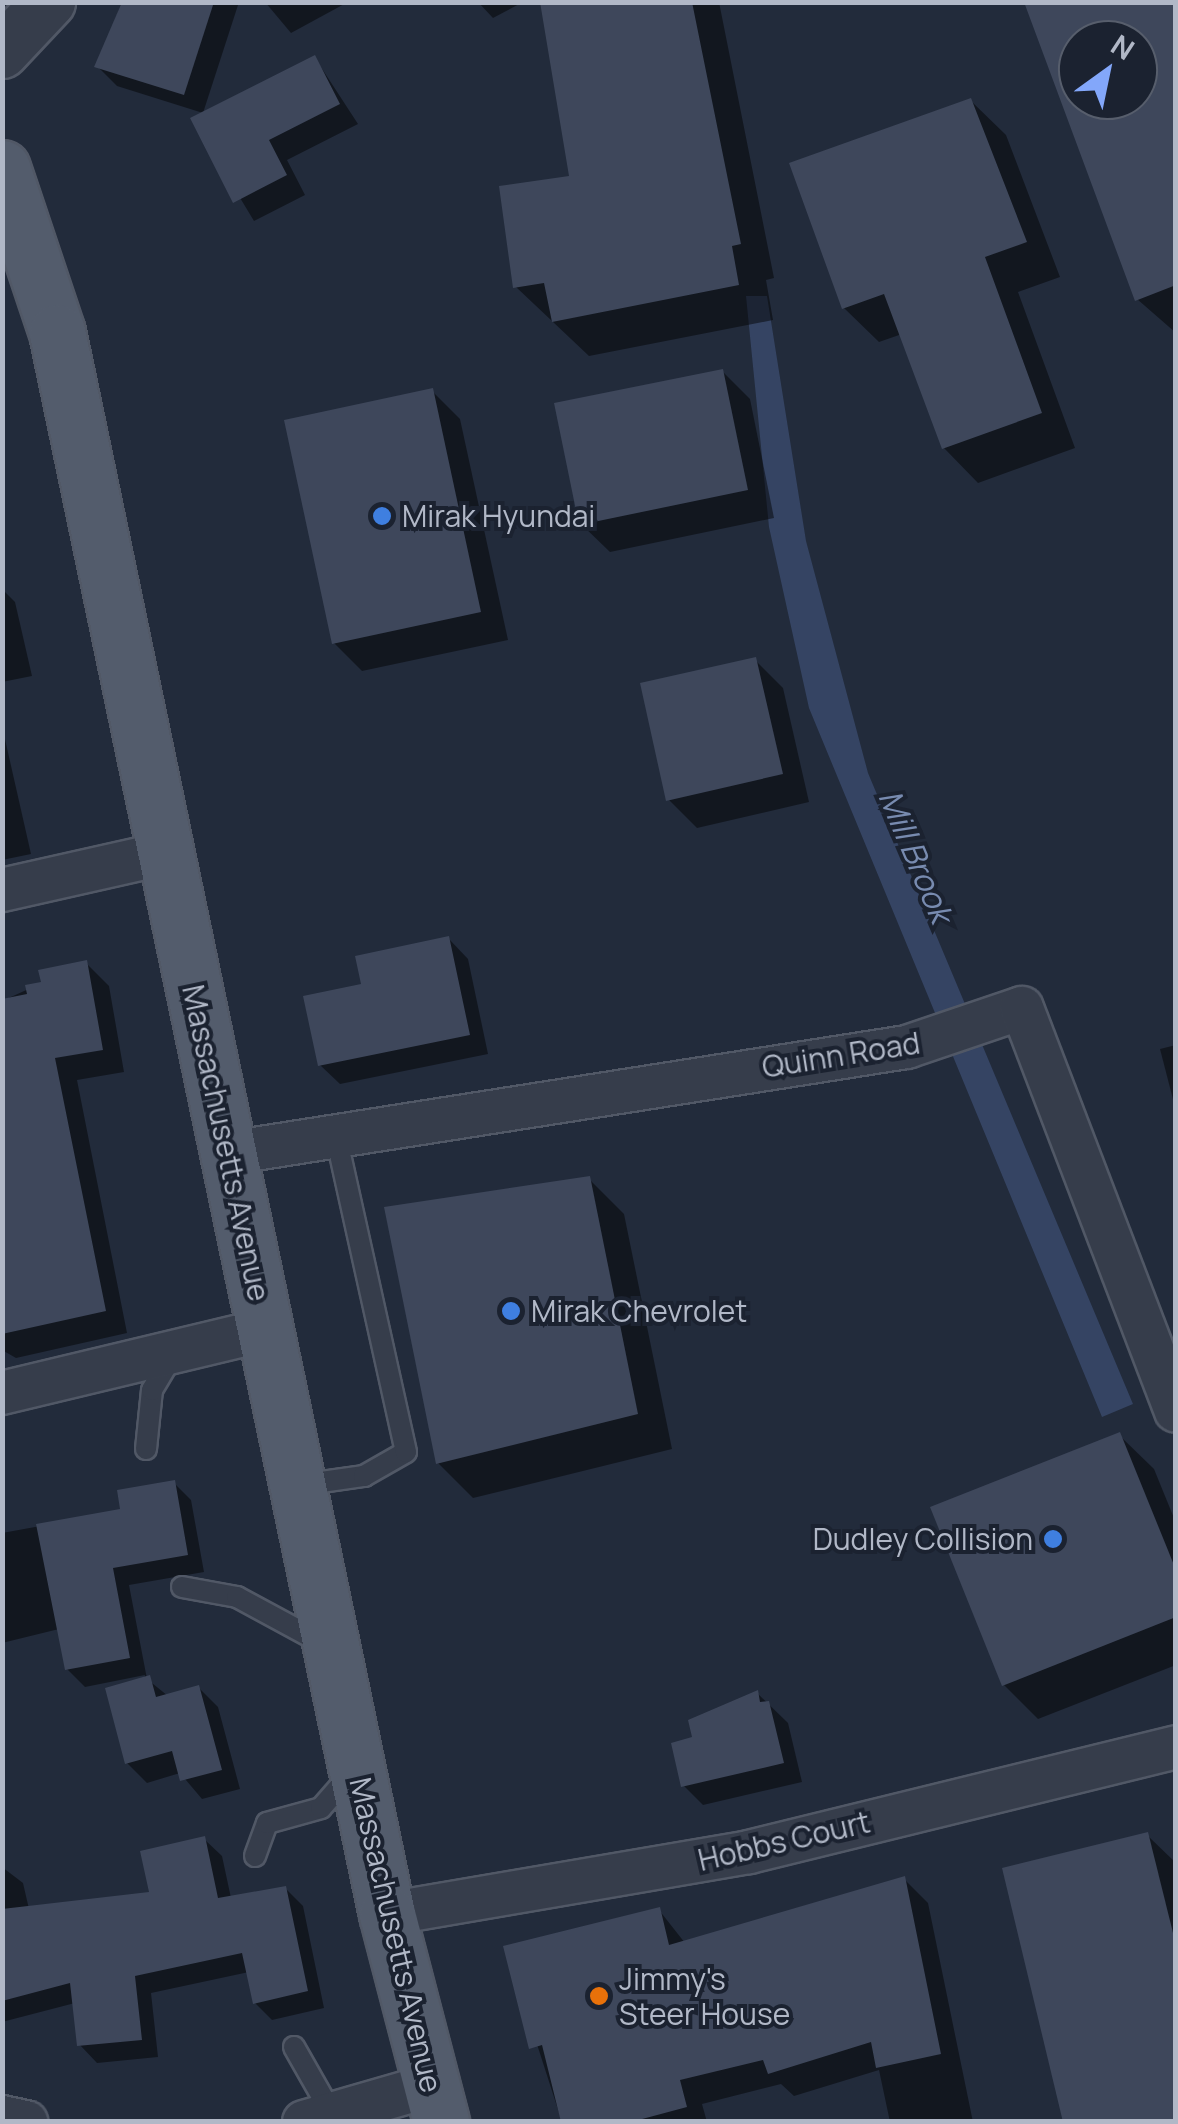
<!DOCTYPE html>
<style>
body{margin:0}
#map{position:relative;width:1178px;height:2124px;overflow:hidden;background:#222b3b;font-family:Manrope,sans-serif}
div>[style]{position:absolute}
.water>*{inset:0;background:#354463}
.shadow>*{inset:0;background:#0007}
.building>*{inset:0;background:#3e475b}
.roads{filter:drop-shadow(2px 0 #515866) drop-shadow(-2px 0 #515866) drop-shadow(0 2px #515866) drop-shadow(0 -2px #515866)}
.service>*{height:20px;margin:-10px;padding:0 10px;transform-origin:10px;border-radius:10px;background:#363d4b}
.minor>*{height:42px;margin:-21px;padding:0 21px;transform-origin:21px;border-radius:21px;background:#363d4b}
.tertiary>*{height:52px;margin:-26px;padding:0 26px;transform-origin:26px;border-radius:26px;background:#363d4b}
.primary>*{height:55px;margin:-27.5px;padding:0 27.5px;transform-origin:27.5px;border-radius:27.5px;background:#535c6c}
.dots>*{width:28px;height:28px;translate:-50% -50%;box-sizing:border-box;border:5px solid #1b2230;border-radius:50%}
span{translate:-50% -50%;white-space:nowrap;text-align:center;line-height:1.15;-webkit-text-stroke:8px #1b2230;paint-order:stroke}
.poi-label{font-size:30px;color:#b1b8c7}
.left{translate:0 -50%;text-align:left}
.right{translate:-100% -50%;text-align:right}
.street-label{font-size:30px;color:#b1b8c7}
.water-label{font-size:32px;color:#788bb0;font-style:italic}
.frame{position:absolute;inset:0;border:5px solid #b1b8c7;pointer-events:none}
.north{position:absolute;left:1058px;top:20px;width:100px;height:100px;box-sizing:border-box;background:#1b2230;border:2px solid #575e6c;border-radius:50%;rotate:33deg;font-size:28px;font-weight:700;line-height:40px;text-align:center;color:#b1b8c7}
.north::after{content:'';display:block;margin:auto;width:35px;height:45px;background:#83a7fa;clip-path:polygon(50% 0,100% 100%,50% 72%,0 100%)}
</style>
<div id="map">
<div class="water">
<div style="clip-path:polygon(746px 296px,767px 296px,806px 541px,868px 773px,1133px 1404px,1102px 1417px,809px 708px,769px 527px)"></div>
</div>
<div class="shadow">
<div style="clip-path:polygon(122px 2px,239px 2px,203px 113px,117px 86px,97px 66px)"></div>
<div style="clip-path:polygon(265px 2px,348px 2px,291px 33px)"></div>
<div style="clip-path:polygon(478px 2px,523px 2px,493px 18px)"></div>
<div style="clip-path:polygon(543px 2px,719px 2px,774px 278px,766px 280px,773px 320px,589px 356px,516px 287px,572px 178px)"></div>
<div style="clip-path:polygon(evenodd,1026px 2px,1176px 2px,1176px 333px,1137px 299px,1026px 2px,1078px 40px,1138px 40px,1138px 100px,1078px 100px,1078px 40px)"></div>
<div style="clip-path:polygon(315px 58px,358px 124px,287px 160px,305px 195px,254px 221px,193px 120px)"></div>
<div style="clip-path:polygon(971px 101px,1006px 135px,1060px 277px,1018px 292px,1075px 448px,978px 483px,944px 448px,902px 334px,879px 342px,844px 308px)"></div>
<div style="clip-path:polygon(722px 371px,750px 399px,774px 518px,610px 552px,581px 524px)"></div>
<div style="clip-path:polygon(432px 391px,460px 419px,508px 640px,362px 671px,334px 643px)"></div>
<div style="clip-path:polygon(2px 589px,15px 602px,32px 676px,2px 682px)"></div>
<div style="clip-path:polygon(755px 660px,783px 688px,809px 802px,697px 828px,669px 800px)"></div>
<div style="clip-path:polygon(2px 726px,31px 854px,2px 860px)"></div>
<div style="clip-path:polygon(449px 939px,468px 959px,488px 1054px,340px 1084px,320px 1065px,364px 986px)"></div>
<div style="clip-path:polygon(86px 963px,109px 986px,124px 1072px,77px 1080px,127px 1333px,16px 1358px,2px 1350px,2px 1001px)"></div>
<div style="clip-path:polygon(1176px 1045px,1176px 1111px,1160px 1049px)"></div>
<div style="clip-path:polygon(589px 1179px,624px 1214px,672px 1449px,473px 1498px,438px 1463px)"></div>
<div style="clip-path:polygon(1119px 1435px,1154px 1469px,1176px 1523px,1176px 1665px,1038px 1719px,1004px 1685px)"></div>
<div style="clip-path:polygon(174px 1483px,191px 1500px,204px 1572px,129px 1585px,147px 1679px,168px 1696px,199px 1688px,218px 1707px,240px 1789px,202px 1799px,180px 1773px,147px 1783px,127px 1763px,145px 1675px,85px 1687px,67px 1669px,59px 1629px,2px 1643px,2px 1533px,123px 1511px)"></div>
<div style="clip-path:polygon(757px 1693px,788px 1723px,802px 1782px,703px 1805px,684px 1786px,696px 1739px)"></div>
<div style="clip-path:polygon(1147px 1835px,1176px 1863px,1176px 2122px)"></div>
<div style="clip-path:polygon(204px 1839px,222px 1856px,231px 1898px,285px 1888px,303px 1906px,324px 2008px,272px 2020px,255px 2003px,249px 1972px,151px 1993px,158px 2057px,97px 2063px,80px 2045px,75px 2003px,2px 2022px,2px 1867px,23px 1883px,29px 1909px,152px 1894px)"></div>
<div style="clip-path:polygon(904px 1879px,928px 1903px,973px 2122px,890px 2122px,879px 2070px,794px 2096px,781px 2084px,702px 2104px,707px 2122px,562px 2122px,506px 1948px,659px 1910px,685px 1943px)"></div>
</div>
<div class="building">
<div style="clip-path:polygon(122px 2px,214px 2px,184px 95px,94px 67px)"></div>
<div style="clip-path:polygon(540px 2px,692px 2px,741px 244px,732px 246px,739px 285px,552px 322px,544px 283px,513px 288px,499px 186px,569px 176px)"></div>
<div style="clip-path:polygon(evenodd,1024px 2px,1176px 2px,1176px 285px,1135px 301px,1024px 2px,1078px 40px,1138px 40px,1138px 100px,1078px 100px,1078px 40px)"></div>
<div style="clip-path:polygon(315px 55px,340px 104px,269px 140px,287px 175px,233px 203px,190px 118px)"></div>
<div style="clip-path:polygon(971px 98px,1027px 242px,985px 257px,1042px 413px,942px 449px,884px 294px,842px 309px,789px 163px)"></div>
<div style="clip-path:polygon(723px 369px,748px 490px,579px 525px,554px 403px)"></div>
<div style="clip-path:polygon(433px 388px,481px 612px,332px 644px,284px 420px)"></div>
<div style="clip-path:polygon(756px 657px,783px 774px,666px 801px,640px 683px)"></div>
<div style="clip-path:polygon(449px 936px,470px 1035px,318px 1066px,303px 996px,361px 984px,355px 956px)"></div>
<div style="clip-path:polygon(87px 960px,103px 1050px,55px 1058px,106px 1311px,2px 1334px,2px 999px,27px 994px,25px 985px,41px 982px,38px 970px)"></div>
<div style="clip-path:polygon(590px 1176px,638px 1414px,436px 1464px,384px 1207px)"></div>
<div style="clip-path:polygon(1120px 1432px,1176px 1570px,1176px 1617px,1002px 1686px,930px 1507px)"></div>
<div style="clip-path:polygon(175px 1480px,188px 1555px,113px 1568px,130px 1658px,65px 1670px,36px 1524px,120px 1509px,117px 1490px)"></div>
<div style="clip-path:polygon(150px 1675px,156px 1697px,199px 1685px,222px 1770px,180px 1781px,172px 1751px,125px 1764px,105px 1688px)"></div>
<div style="clip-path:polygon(758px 1690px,760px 1702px,769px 1701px,784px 1763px,681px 1787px,671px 1743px,692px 1737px,688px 1720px)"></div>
<div style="clip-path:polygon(1148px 1832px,1176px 1945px,1176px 2122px,1063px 2122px,1002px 1868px)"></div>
<div style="clip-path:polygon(205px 1836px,218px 1898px,286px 1886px,308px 1991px,253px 2004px,242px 1953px,135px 1976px,142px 2040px,77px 2046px,70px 1983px,2px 2001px,2px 1909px,149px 1892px,140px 1851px)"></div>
<div style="clip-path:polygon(905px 1876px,941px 2054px,876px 2068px,871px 2042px,768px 2074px,763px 2060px,680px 2080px,687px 2107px,631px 2122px,561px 2122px,542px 2045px,529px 2049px,503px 1946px,660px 1907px,669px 1945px)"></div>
</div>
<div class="roads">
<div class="service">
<div style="left:146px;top:1449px;width:59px;rotate:-84.2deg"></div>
<div style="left:152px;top:1390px;width:43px;rotate:-59.3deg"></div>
<div style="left:300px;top:1485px;width:65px;rotate:-8deg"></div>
<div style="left:364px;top:1476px;width:48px;rotate:-29.7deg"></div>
<div style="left:406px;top:1452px;width:324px;rotate:-102.5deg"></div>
<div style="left:182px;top:1587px;width:56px;rotate:10.3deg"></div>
<div style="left:237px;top:1597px;width:97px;rotate:28.4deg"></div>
<div style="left:255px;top:1856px;width:35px;rotate:-70deg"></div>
<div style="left:267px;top:1823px;width:56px;rotate:-15.5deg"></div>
<div style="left:321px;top:1808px;width:43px;rotate:-48.8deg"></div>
<div style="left:294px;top:2047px;width:77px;rotate:60.4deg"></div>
</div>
<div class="minor">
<div style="left:2px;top:890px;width:168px;rotate:-12.7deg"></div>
<div style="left:229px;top:1153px;width:686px;rotate:-8.89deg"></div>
<div style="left:907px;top:1047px;width:121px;rotate:-18.7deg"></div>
<div style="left:1022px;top:1008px;width:431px;rotate:69.1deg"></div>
<div style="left:2px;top:1393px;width:270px;rotate:-13.5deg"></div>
<div style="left:387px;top:1914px;width:367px;rotate:-9.7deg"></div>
<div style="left:749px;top:1852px;width:440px;rotate:-13.8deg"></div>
<div style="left:2px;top:2117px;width:25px;rotate:12deg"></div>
<div style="left:304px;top:2122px;width:130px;rotate:-16.1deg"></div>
</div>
<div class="tertiary">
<div style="left:2px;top:52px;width:69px;rotate:-46.8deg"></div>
</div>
<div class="primary">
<div style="left:2px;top:168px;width:173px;rotate:71.5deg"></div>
<div style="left:57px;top:332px;width:1616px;rotate:78.22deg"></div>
<div style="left:387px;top:1914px;width:215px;rotate:75.4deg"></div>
</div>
</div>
<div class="dots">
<div style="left:382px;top:516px;background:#3f7fe0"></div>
<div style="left:511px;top:1311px;background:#3f7fe0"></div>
<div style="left:1053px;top:1539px;background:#3f7fe0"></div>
<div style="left:599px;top:1996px;background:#e8710a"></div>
</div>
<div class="poi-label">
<span class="left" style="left:402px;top:516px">Mirak Hyundai</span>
<span class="left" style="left:531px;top:1311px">Mirak Chevrolet</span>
<span class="right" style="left:1033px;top:1539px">Dudley Collision</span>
<span class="left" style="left:619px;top:1996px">Jimmy's<br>Steer House</span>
</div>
<div class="street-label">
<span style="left:841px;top:1055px;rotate:-9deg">Quinn Road</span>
<span style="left:226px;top:1143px;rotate:78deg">Massachusetts Avenue</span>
<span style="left:784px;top:1841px;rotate:-13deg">Hobbs Court</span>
<span style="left:396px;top:1935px;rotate:77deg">Massachusetts Avenue</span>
</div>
<div class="water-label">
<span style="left:916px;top:856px;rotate:67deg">Mill Brook</span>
</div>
<div class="frame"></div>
<div class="north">N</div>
</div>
